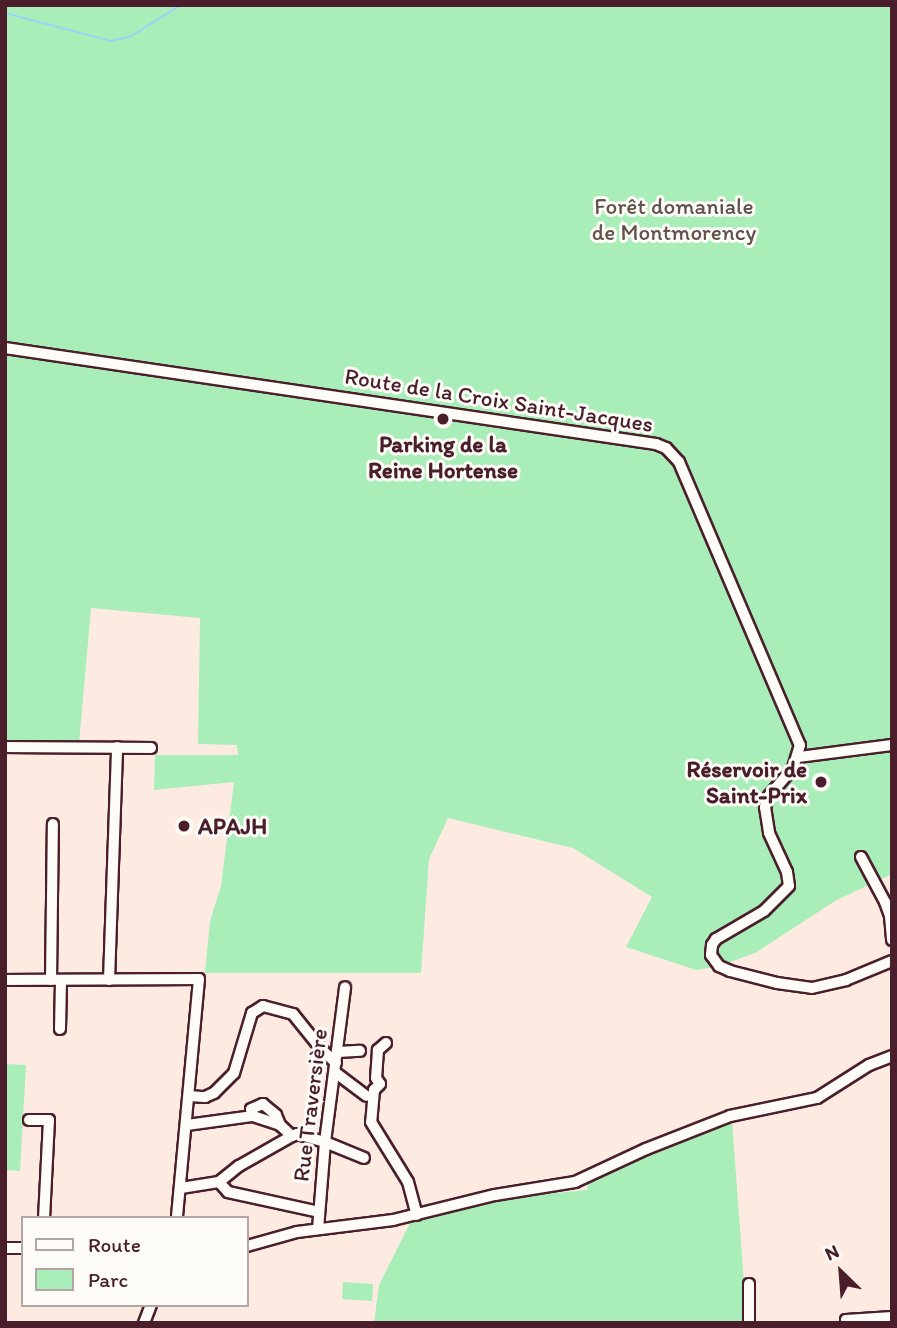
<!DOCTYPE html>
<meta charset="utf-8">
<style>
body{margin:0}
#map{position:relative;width:897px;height:1328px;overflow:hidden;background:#fdebe2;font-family:Itim,sans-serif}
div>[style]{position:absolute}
.green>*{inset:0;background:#a9edb8}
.stream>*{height:2px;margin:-1px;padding:0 1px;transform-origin:1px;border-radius:1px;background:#97d5f8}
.roads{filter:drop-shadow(2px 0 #4a1f2b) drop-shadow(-2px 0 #4a1f2b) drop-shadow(0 2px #4a1f2b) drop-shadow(0 -2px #4a1f2b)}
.minor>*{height:10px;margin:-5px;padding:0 5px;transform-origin:5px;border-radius:5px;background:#fdfcf7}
.dots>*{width:19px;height:19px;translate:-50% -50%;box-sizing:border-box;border:4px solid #fdfcf7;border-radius:50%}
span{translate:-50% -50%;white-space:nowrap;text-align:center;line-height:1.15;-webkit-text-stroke:6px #fdfcf7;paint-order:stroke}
.park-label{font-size:23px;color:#62524e}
.street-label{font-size:23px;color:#4a1f2b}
.poi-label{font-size:23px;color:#4a1f2b;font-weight:700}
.right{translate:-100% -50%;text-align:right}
.left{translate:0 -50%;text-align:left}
.frame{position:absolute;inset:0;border:7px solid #4a1f2b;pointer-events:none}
.legend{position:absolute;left:21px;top:1216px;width:228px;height:91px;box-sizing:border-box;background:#fdfcf7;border:2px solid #b5a4a5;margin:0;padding:9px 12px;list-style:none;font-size:21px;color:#4a1f2b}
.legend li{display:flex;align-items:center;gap:14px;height:35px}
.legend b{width:35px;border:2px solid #b5a4a5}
.north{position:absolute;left:806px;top:1237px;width:70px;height:70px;-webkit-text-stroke:5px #fdfcf7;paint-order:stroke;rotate:335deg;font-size:19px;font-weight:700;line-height:28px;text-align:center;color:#4a1f2b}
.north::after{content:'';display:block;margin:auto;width:24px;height:32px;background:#4a1f2b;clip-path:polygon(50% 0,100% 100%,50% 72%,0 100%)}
</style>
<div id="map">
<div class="green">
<div style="clip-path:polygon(5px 5px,892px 5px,892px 745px,799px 757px,798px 739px,795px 761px,892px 748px,892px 874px,835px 901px,755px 953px,719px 966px,696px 970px,626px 947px,652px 897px,573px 848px,448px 818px,429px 859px,421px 973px,205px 973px,210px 921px,221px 886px,234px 782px,154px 790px,155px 755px,238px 755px,237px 745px,198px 744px,200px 618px,91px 608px,79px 744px,5px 741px)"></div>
<div style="clip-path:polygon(5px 1064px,26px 1065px,20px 1171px,5px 1170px)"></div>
<div style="clip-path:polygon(732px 1121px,747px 1323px,374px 1323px,379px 1285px,411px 1221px,496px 1199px,587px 1190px,588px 1183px,662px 1147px)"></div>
<div style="clip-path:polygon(343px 1282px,373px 1284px,372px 1301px,342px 1299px)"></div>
</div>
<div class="stream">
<div style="left:5px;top:13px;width:110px;rotate:14.8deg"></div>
<div style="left:111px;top:41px;width:21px;rotate:-14deg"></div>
<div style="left:131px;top:36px;width:59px;rotate:-31.8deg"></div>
</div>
<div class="roads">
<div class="minor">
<div style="left:5px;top:348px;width:658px;rotate:8.39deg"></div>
<div style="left:656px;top:444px;width:11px;rotate:22deg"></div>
<div style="left:666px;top:448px;width:19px;rotate:47deg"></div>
<div style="left:679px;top:462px;width:308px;rotate:66.9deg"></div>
<div style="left:800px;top:745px;width:24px;rotate:107deg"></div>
<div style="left:793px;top:768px;width:37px;rotate:131deg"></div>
<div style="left:769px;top:796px;width:12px;rotate:110deg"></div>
<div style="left:765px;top:807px;width:26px;rotate:81deg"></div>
<div style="left:769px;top:833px;width:43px;rotate:65.2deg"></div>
<div style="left:787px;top:872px;width:14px;rotate:82deg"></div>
<div style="left:789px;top:886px;width:35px;rotate:135deg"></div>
<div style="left:764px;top:911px;width:56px;rotate:149.7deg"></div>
<div style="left:716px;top:939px;width:7px;rotate:124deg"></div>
<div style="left:712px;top:945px;width:10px;rotate:96deg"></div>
<div style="left:711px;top:955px;width:14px;rotate:54deg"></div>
<div style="left:719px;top:966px;width:12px;rotate:24deg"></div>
<div style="left:730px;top:971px;width:49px;rotate:14.3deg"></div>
<div style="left:777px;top:983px;width:35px;rotate:8deg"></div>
<div style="left:812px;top:988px;width:35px;rotate:-13deg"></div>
<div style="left:846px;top:980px;width:50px;rotate:-22.4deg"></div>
<div style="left:5px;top:747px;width:146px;rotate:0.4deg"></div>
<div style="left:799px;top:757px;width:94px;rotate:-7.4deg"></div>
<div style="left:861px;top:857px;width:51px;rotate:61.9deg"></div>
<div style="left:885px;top:902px;width:15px;rotate:70deg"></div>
<div style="left:890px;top:916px;width:24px;rotate:85deg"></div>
<div style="left:5px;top:980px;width:194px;rotate:-0.3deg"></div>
<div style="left:199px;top:979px;width:240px;rotate:95.3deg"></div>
<div style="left:51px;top:980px;width:156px;rotate:-89.3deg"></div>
<div style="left:109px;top:980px;width:233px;rotate:-88deg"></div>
<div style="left:60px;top:1029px;width:49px;rotate:-88.8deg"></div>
<div style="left:386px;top:1043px;width:11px;rotate:139deg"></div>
<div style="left:378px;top:1050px;width:28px;rotate:94deg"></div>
<div style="left:376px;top:1078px;width:7px;rotate:56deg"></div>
<div style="left:380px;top:1084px;width:8px;rotate:135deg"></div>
<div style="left:374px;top:1090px;width:32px;rotate:95deg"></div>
<div style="left:371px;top:1122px;width:70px;rotate:58.3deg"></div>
<div style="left:408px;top:1182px;width:34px;rotate:75deg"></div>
<div style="left:338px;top:1052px;width:22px;rotate:-3deg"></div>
<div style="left:336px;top:1073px;width:38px;rotate:37deg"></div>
<div style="left:189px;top:1096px;width:16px;rotate:4deg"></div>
<div style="left:205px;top:1097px;width:10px;rotate:-24deg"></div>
<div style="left:214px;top:1093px;width:28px;rotate:-45deg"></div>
<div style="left:234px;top:1073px;width:63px;rotate:-73.3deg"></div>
<div style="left:252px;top:1013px;width:13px;rotate:-32deg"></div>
<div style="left:263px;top:1006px;width:31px;rotate:15deg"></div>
<div style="left:293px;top:1014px;width:46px;rotate:51.1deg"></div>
<div style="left:322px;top:1050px;width:19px;rotate:43deg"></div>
<div style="left:253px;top:1116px;width:7px;rotate:-106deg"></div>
<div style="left:251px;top:1109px;width:13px;rotate:-23deg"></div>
<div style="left:263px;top:1104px;width:17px;rotate:40deg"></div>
<div style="left:276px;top:1115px;width:11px;rotate:68deg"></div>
<div style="left:29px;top:1120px;width:20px"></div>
<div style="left:49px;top:1120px;width:98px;rotate:92.9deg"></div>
<div style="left:187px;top:1125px;width:67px;rotate:-7.8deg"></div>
<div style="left:253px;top:1116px;width:28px;rotate:18deg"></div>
<div style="left:280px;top:1125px;width:16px;rotate:43deg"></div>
<div style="left:292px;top:1136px;width:5px;rotate:-22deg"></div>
<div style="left:297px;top:1134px;width:29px;rotate:16deg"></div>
<div style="left:325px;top:1142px;width:42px;rotate:22.3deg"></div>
<div style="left:219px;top:1182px;width:13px;rotate:48deg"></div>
<div style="left:228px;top:1192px;width:93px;rotate:12.4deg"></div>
<div style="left:181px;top:1188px;width:38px;rotate:-9deg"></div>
<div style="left:219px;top:1182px;width:26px;rotate:-39deg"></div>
<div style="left:239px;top:1166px;width:61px;rotate:-29.5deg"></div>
<div style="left:318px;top:1229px;width:87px;rotate:-85.4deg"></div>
<div style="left:325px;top:1142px;width:156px;rotate:-82.6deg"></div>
<div style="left:247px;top:1246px;width:52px;rotate:-15.6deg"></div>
<div style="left:297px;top:1232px;width:97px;rotate:-7.1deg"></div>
<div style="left:393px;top:1220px;width:105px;rotate:-13.8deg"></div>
<div style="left:495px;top:1195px;width:81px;rotate:-9.2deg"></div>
<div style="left:575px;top:1182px;width:78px;rotate:-24.9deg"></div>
<div style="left:646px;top:1149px;width:90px;rotate:-21.4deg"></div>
<div style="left:730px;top:1116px;width:89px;rotate:-11.7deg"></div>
<div style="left:817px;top:1098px;width:62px;rotate:-32.4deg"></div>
<div style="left:869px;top:1065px;width:25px;rotate:-21deg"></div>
<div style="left:5px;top:1248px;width:18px"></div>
<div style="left:749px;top:1284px;width:39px;rotate:90deg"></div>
<div style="left:144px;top:1323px;width:19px;rotate:-69deg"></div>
<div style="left:846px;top:1323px;width:3px;rotate:-90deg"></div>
<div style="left:846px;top:1320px;width:46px;rotate:-3.7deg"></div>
</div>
</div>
<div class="dots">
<div style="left:443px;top:419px;background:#4a1f2b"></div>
<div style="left:821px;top:782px;background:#4a1f2b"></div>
<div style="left:184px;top:826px;background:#4a1f2b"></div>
</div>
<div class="park-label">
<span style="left:674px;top:219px">Forêt domaniale<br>de Montmorency</span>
</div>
<div class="street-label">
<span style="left:499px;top:400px;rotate:9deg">Route de la Croix Saint-Jacques</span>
<span style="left:310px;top:1105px;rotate:-83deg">Rue Traversière</span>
</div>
<div class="poi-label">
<span style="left:443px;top:457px">Parking de la<br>Reine Hortense</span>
<span class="right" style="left:807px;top:782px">Réservoir de<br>Saint-Prix</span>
<span class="left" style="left:198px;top:826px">APAJH</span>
</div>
<div class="frame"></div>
<ul class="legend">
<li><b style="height:9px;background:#fdfcf7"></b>Route</li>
<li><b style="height:19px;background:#a9edb8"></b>Parc</li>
</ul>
<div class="north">N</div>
</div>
